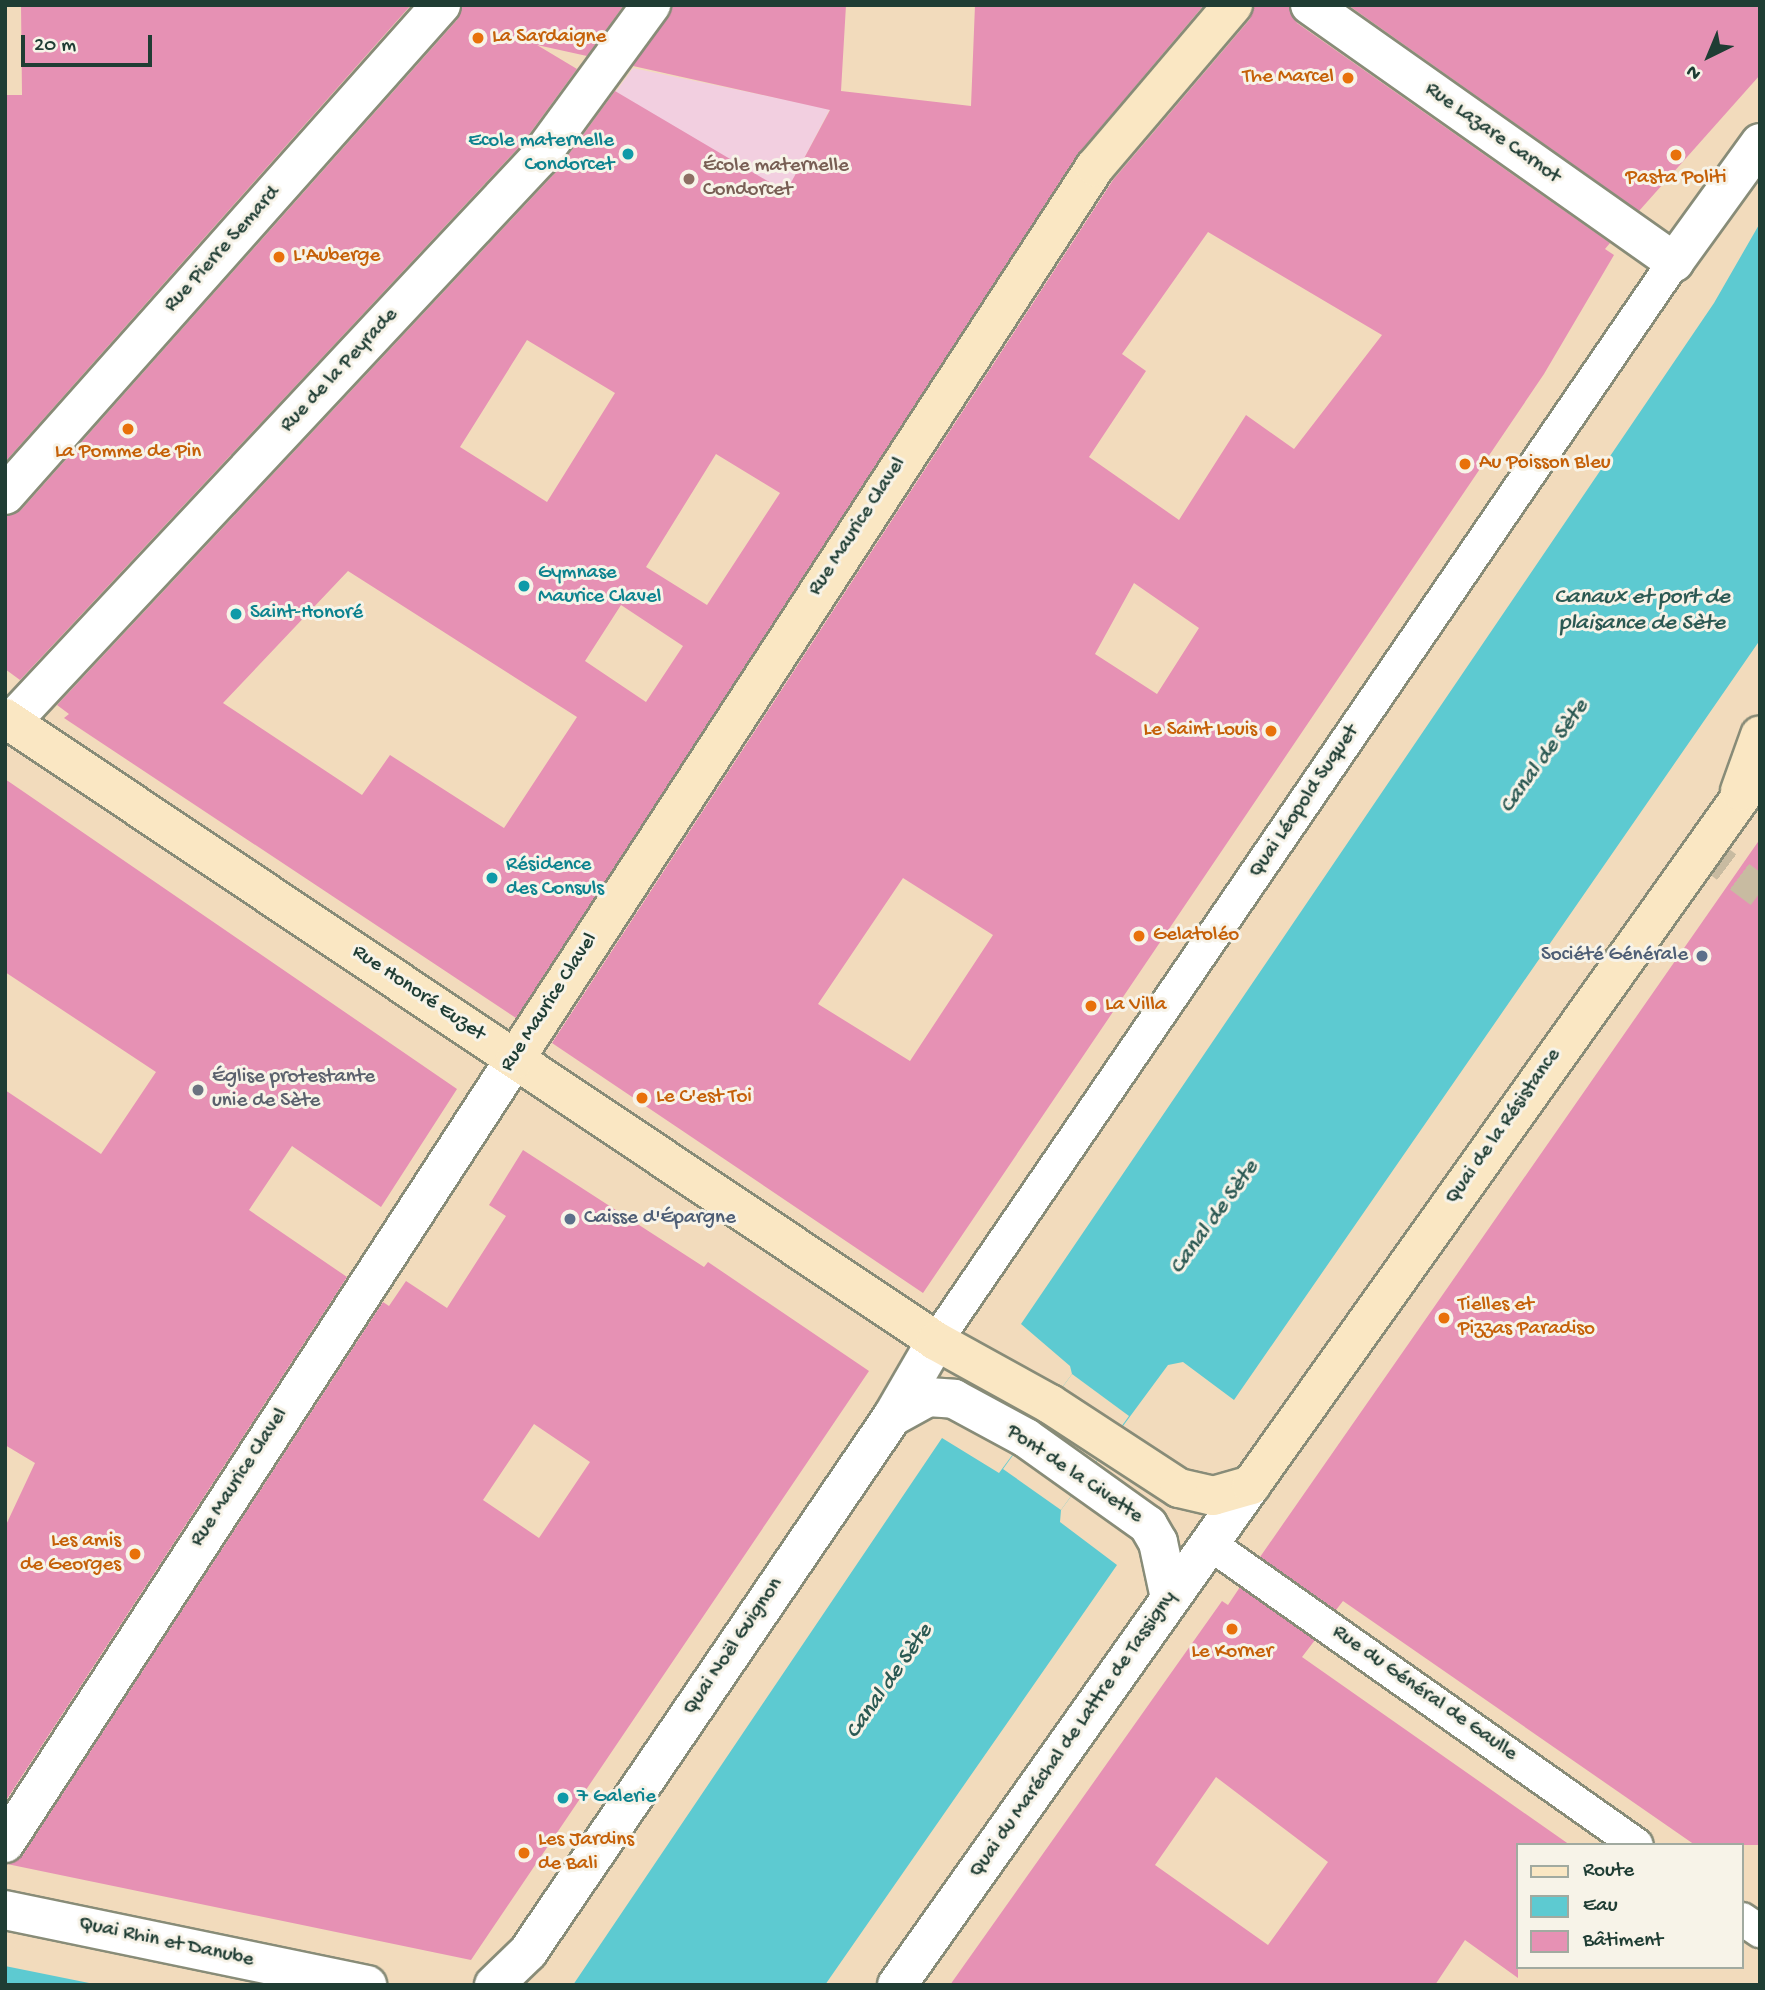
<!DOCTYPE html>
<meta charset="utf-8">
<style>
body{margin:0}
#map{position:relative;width:1765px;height:1990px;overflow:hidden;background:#f2dbbc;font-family:"Gochi Hand",sans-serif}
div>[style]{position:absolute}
.built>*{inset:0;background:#f2cfe0}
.water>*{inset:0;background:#5dcad1}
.pier>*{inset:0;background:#f2dbbc}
.building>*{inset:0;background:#e691b4}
.pedestrian-tunnel>*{height:32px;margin-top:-16px;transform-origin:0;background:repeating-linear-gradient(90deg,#c8bba1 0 32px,transparent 0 48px)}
.roads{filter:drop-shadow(2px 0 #888c78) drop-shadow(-2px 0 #888c78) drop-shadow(0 2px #888c78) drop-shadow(0 -2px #888c78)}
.pedestrian>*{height:32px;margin:-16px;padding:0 16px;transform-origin:16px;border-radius:16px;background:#fff}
.minor>*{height:38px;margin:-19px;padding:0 19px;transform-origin:19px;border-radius:19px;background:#fff}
.tertiary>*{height:38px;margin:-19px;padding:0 19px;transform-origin:19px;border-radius:19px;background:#fff}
.secondary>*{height:38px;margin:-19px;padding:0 19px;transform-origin:19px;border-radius:19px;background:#fae7c3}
.dots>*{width:19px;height:19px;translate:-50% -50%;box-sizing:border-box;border:4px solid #f7f3e8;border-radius:50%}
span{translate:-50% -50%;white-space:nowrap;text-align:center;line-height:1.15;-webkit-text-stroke:6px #f7f3e8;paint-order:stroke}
.food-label{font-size:21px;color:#c56008}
.left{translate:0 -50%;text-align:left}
.right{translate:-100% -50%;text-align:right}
.street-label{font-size:21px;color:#1f3d34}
.culture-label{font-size:21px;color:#0d838f}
.education-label{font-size:21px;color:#785e54}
.service-label{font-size:21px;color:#4e5e75}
.worship-label{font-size:21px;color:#5b616d}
.water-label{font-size:23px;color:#2b5953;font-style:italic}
.frame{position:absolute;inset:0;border:7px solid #1f3d34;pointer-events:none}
.legend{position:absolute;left:1516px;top:1843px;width:228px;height:126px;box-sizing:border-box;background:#f7f3e8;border:2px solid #a1aaa0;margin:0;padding:9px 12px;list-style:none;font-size:21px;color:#1f3d34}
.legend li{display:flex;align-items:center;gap:14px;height:35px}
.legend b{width:35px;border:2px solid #a1aaa0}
.north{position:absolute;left:1674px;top:21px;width:70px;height:70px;-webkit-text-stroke:5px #f7f3e8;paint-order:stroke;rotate:223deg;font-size:19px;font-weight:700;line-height:28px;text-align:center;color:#1f3d34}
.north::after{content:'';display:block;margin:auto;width:24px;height:32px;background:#1f3d34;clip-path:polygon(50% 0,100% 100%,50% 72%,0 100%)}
.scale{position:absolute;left:21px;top:35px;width:131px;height:32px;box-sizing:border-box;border:4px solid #1f3d34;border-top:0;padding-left:9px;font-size:21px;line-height:24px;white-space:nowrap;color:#1f3d34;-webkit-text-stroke:5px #f7f3e8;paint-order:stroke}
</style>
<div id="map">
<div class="built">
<div style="clip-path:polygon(633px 68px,830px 109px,743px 275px,562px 165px)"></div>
</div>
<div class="water">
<div style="clip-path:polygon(1760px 223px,1760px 640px,1234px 1400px,1183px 1362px,1168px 1365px,1061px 1510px,1060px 1522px,1117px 1565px,825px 1985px,573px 1985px,942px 1438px,999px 1473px,1072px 1374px,1070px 1366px,1021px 1324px,1714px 303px)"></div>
<div style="clip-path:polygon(5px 1966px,99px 1985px,5px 1985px)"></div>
</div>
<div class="pier">
<div style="clip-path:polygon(1072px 1374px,1129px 1416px,1061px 1510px,1003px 1469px)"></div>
</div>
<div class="building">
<div style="clip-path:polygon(21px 5px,411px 5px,5px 462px,5px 95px,22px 95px)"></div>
<div style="clip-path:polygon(462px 5px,624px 5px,587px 56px,537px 45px,577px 69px,522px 144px,20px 680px,5px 669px,5px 516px,21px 510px,457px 20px)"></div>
<div style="clip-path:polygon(evenodd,673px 5px,846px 5px,841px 91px,971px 106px,975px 5px,1204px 5px,1077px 155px,516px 1018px,64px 718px,69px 714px,57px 705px,555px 173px,615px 91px,786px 192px,830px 110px,633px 66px,673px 5px,527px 340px,615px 393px,547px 502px,460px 447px,527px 340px,673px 5px,716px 454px,780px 493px,707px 605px,646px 567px,716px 454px,673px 5px,348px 571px,577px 717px,504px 828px,390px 755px,362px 795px,223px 703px,348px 571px,673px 5px,621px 605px,683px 646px,646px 702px,585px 661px,621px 605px)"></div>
<div style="clip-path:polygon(evenodd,1254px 5px,1289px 5px,1297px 23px,1610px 243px,1605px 249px,1614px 255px,1544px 374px,923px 1293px,552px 1043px,1113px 180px,1250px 19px,1254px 5px,1208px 232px,1382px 335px,1294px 449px,1246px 415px,1179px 520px,1089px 457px,1146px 371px,1122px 354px,1208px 232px,1254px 5px,1134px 583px,1199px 628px,1157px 694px,1095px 654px,1134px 583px,1254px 5px,903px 878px,993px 935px,910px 1061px,818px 1004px,903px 878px)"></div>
<div style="clip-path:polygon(1348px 5px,1760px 5px,1760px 75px,1639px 211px)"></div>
<div style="clip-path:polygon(5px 779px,457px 1089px,381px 1207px,292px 1146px,249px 1210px,347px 1277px,5px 1802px,5px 1527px,35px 1463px,5px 1445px,5px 1090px,101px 1154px,156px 1072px,5px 972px)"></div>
<div style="clip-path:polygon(1760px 839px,1760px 1845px,1695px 1845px,1343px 1601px,1336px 1610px,1260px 1557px)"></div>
<div style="clip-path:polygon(evenodd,523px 1150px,704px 1267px,708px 1262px,869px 1371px,471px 1960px,7px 1864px,23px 1855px,383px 1302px,389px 1306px,406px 1281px,447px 1308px,506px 1216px,489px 1205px,523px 1150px,534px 1424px,590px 1462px,539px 1538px,483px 1500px,534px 1424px)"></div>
<div style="clip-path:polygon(evenodd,1240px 1587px,1315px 1640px,1302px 1657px,1570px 1845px,1518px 1845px,1518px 1978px,1465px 1940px,1435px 1985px,950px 1985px,1222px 1601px,1228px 1605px,1240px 1587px,1216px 1777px,1328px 1862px,1268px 1945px,1155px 1865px,1216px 1777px)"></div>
</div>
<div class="pedestrian-tunnel">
<div style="left:1701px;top:848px;width:74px;rotate:36.7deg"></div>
</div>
<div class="roads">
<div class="pedestrian">
<div style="left:936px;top:1341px;width:1307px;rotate:-55.63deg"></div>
<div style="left:1210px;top:1544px;width:522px;rotate:35.18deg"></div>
<div style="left:1742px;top:1919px;width:22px;rotate:34deg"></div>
</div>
<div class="minor">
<div style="left:1310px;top:5px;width:446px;rotate:35.2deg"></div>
<div style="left:1674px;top:262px;width:147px;rotate:-54.1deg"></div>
<div style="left:5px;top:495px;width:656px;rotate:-48.34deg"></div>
<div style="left:11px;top:722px;width:773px;rotate:-46.89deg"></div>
<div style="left:539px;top:158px;width:190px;rotate:-53.8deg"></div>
<div style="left:5px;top:1843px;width:935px;rotate:-56.96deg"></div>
</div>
<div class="tertiary">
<div style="left:892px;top:1417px;width:41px;rotate:-29.1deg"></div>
<div style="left:928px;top:1397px;width:26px;rotate:4deg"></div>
<div style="left:954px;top:1399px;width:82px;rotate:28.4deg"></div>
<div style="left:1026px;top:1438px;width:150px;rotate:35.5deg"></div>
<div style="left:1148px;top:1525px;width:20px;rotate:60deg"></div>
<div style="left:1158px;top:1542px;width:57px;rotate:77.9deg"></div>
<div style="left:5px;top:1910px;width:370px;rotate:11.7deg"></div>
<div style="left:494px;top:1985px;width:47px;rotate:-44.1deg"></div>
<div style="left:528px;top:1952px;width:647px;rotate:-55.77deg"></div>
<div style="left:892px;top:1417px;width:88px;rotate:-59.9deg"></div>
<div style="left:897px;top:1985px;width:613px;rotate:-54.7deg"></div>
</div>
<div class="secondary">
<div style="left:5px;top:718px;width:1120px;rotate:33.79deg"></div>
<div style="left:936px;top:1341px;width:130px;rotate:28.9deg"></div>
<div style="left:1050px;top:1404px;width:154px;rotate:33.1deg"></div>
<div style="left:1179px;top:1488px;width:35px;rotate:13deg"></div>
<div style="left:1213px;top:1496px;width:40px;rotate:-16deg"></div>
<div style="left:1251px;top:1485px;width:878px;rotate:-54.55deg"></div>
<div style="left:1740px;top:791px;width:59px;rotate:-70.3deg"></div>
<div style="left:515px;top:1059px;width:1064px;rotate:-56.97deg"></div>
<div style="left:1095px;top:167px;width:213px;rotate:-49.6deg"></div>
</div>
</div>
<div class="dots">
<div style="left:478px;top:38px;background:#e8710a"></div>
<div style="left:1348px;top:78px;background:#e8710a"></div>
<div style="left:628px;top:154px;background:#0f9aa8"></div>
<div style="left:1676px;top:155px;background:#e8710a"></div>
<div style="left:689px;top:179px;background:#8d6e63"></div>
<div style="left:279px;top:257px;background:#e8710a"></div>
<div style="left:128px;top:429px;background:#e8710a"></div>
<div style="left:1465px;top:464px;background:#e8710a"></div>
<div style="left:524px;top:586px;background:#0f9aa8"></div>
<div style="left:236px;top:614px;background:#0f9aa8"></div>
<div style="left:1271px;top:731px;background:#e8710a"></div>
<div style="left:492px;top:878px;background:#0f9aa8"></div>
<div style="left:1139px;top:936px;background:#e8710a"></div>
<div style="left:1702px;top:956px;background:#5c6f8a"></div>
<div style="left:1091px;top:1006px;background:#e8710a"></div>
<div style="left:198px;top:1090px;background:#6b7280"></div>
<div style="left:642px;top:1098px;background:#e8710a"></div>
<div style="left:570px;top:1219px;background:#5c6f8a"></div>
<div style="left:1444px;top:1318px;background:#e8710a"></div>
<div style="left:135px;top:1554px;background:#e8710a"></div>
<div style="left:1232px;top:1629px;background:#e8710a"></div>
<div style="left:563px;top:1798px;background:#0f9aa8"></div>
<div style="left:524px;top:1853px;background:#e8710a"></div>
</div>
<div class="food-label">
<span class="left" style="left:492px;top:38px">La Sardaigne</span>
<span class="right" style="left:1334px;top:78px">The Marcel</span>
<span style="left:1676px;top:179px">Pasta Politi</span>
<span class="left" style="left:293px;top:257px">L'Auberge</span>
<span style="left:128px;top:453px">La Pomme de Pin</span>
<span class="left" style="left:1479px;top:464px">Au Poisson Bleu</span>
<span class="right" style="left:1257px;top:731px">Le Saint Louis</span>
<span class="left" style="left:1153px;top:936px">Gelatoléo</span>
<span class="left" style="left:1105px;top:1006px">La Villa</span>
<span class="left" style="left:656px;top:1098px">Le C'est Toi</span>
<span class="left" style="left:1458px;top:1318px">Tielles et<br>Pizzas Paradiso</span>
<span class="right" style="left:121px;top:1554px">Les amis<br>de Georges</span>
<span style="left:1232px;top:1653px">Le Korner</span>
<span class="left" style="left:538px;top:1853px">Les Jardins<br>de Bali</span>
</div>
<div class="street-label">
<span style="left:1492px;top:134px;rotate:35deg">Rue Lazare Carnot</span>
<span style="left:223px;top:250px;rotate:-48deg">Rue Pierre Semard</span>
<span style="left:340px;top:371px;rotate:-47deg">Rue de la Peyrade</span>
<span style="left:858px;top:527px;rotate:-57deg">Rue Maurice Clavel</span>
<span style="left:1305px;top:802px;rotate:-56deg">Quai Léopold Suquet</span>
<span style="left:418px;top:994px;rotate:34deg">Rue Honoré Euzet</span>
<span style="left:550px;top:1003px;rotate:-57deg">Rue Maurice Clavel</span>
<span style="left:1504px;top:1127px;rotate:-55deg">Quai de la Résistance</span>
<span style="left:1074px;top:1475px;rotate:34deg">Pont de la Civette</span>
<span style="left:240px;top:1478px;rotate:-57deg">Rue Maurice Clavel</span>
<span style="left:734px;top:1647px;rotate:-56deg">Quai Noël Guignon</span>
<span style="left:1424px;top:1694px;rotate:35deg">Rue du Général de Gaulle</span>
<span style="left:1074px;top:1735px;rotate:-55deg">Quai du Maréchal de Lattre de Tassigny</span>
<span style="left:166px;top:1943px;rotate:12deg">Quai Rhin et Danube</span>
</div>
<div class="culture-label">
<span class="right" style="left:614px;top:154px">Ecole maternelle<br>Condorcet</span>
<span class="left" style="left:538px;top:586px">Gymnase<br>Maurice Clavel</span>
<span class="left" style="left:250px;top:614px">Saint-Honoré</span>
<span class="left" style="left:506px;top:878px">Résidence<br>des Consuls</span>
<span class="left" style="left:577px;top:1798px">7 Galerie</span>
</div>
<div class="education-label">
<span class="left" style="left:703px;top:179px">École maternelle<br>Condorcet</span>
</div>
<div class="service-label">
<span class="right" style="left:1688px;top:956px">Société Générale</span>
<span class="left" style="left:584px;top:1219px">Caisse d'Épargne</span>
</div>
<div class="worship-label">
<span class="left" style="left:212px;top:1090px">Église protestante<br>unie de Sète</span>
</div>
<div class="water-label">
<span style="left:1642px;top:611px">Canaux et port de<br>plaisance de Sète</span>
<span style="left:1545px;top:757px;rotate:-54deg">Canal de Sète</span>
<span style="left:1215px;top:1218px;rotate:-54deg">Canal de Sète</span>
<span style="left:890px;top:1682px;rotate:-55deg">Canal de Sète</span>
</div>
<div class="frame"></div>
<ul class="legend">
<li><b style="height:9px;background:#fae7c3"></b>Route</li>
<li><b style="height:19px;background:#5dcad1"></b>Eau</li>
<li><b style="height:19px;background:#e691b4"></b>Bâtiment</li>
</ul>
<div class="north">N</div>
<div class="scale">20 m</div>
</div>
